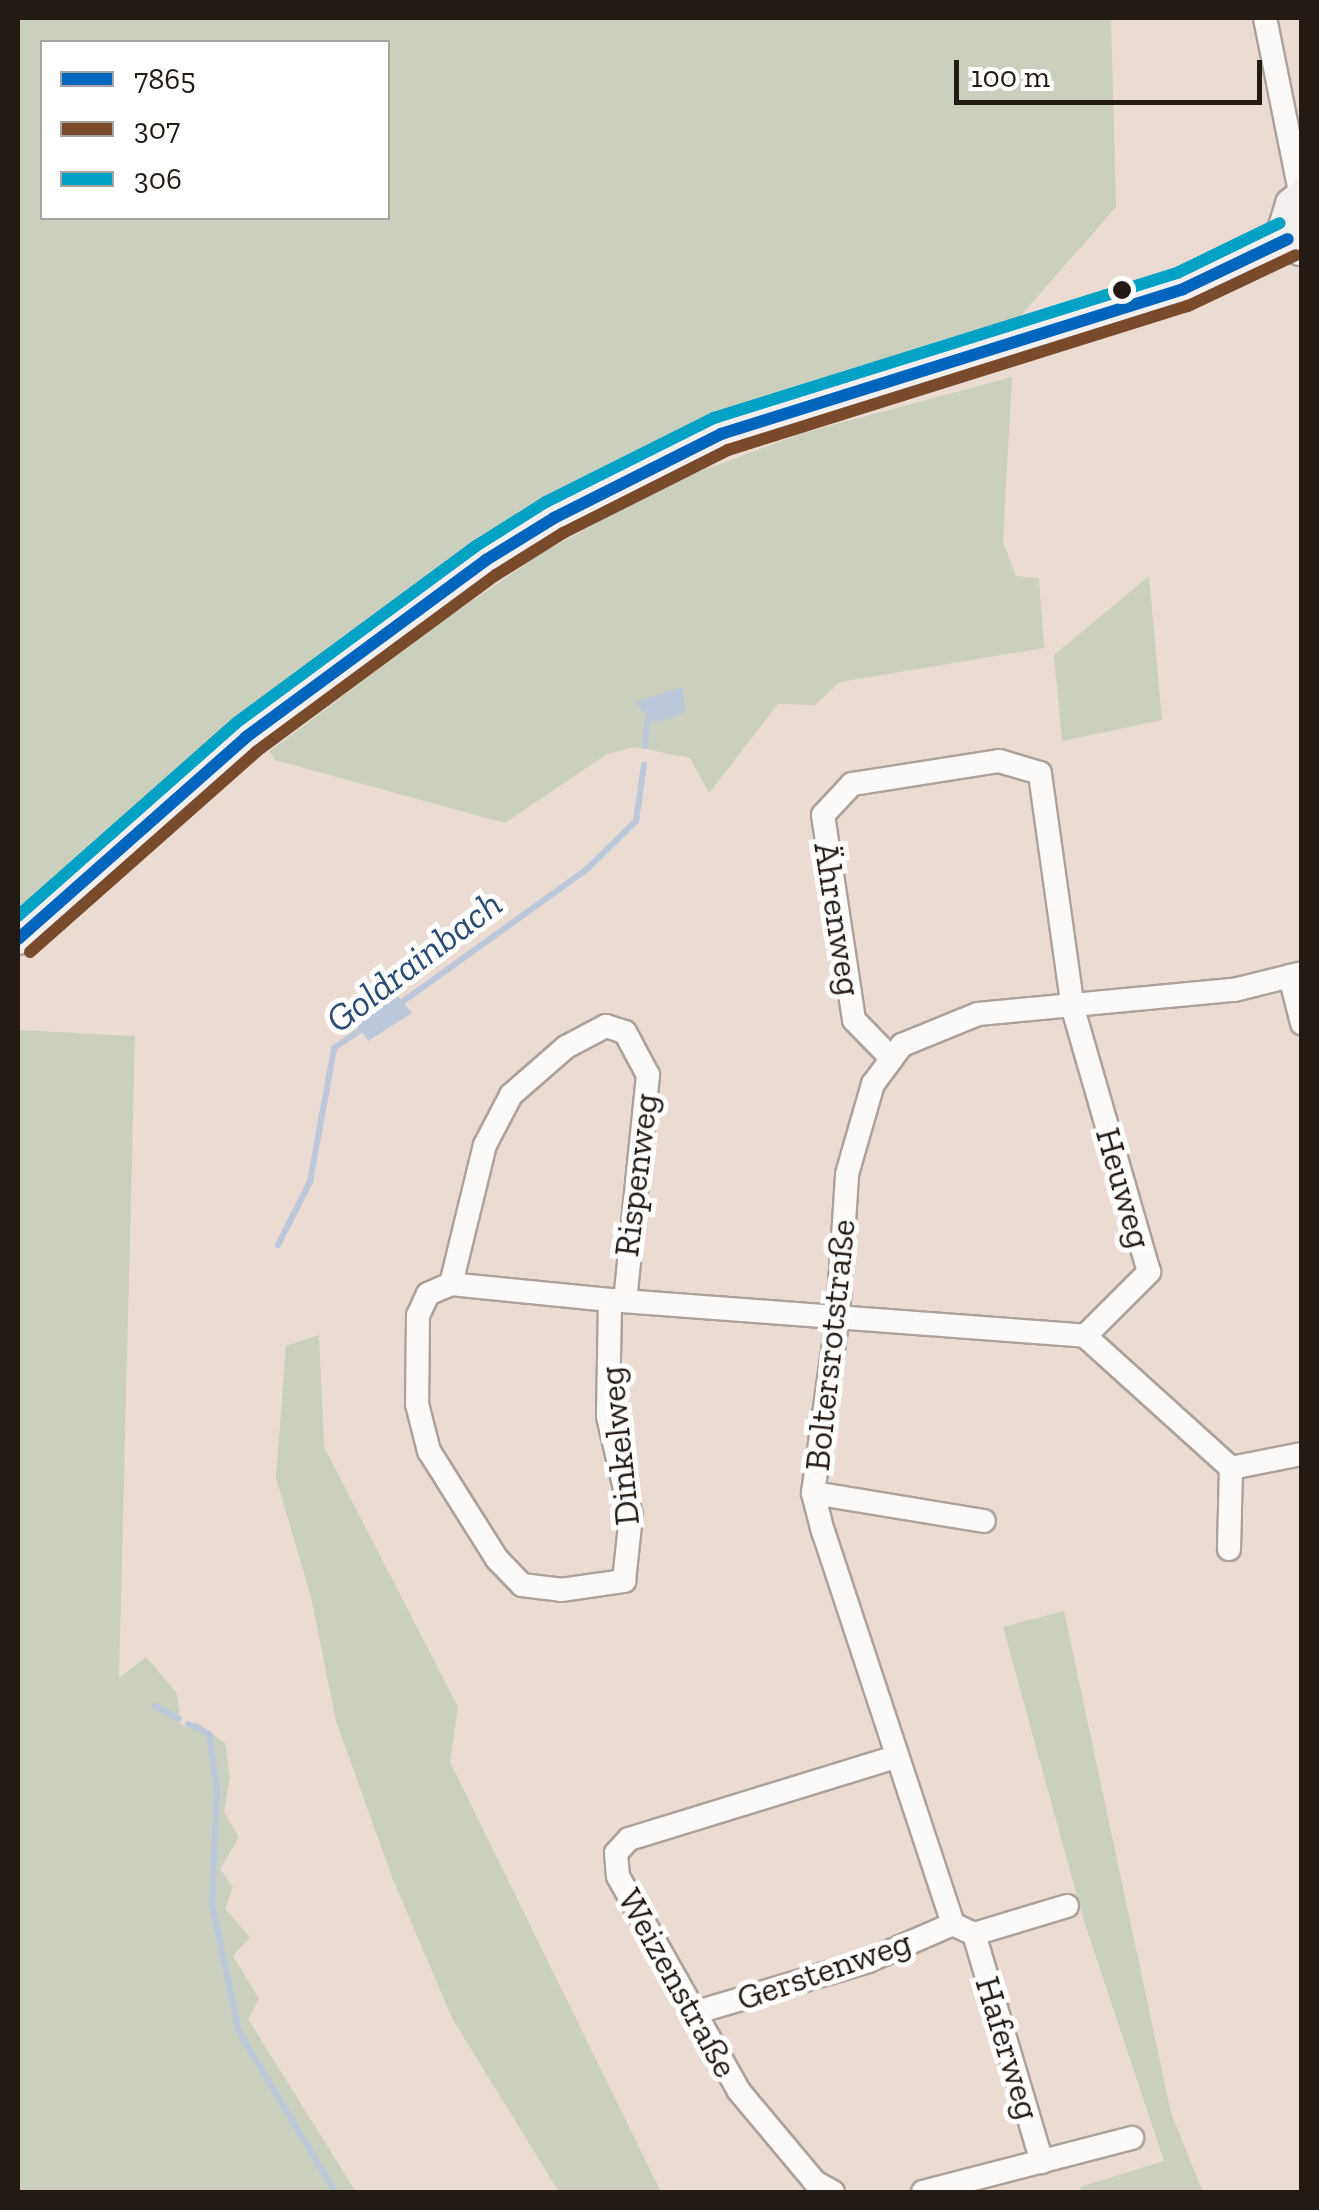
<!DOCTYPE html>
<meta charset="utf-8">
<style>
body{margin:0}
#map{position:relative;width:1319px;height:2210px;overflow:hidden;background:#eadcd3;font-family:"Zilla Slab",serif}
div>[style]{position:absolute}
.green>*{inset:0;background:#cad0bd}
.water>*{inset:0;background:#bcc7d9}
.stream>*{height:6px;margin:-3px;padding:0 3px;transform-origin:3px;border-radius:3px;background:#bcc7d9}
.roads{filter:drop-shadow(2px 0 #aca29b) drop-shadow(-2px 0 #aca29b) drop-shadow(0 2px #aca29b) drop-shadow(0 -2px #aca29b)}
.street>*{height:22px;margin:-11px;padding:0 11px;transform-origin:11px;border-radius:11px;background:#fcfaf8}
.secondary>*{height:30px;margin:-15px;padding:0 15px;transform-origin:15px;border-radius:15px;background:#f4efef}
.bus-1>*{height:12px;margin:-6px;padding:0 6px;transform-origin:6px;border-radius:6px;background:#0065bd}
.bus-2>*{height:12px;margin:-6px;padding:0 6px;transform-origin:6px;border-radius:6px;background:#7a4b2a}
.bus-3>*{height:12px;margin:-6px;padding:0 6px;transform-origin:6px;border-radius:6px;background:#02a2c5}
.dots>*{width:28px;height:28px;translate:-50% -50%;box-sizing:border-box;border:5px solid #fff;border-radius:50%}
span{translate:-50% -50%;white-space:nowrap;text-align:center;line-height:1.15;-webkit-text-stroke:10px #fff;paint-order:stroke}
.street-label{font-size:35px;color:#231a14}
.water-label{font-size:38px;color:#2c4c74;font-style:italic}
.frame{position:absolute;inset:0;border:20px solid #231a14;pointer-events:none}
.legend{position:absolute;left:40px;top:40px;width:350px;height:180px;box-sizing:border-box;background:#fff;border:2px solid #a7a3a1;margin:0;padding:12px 18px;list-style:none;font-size:30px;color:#231a14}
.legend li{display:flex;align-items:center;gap:20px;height:50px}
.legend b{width:50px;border:2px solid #a7a3a1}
.scale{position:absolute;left:954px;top:60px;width:308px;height:45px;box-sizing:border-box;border:5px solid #231a14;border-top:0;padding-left:12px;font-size:30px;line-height:35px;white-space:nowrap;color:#231a14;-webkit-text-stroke:8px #fff;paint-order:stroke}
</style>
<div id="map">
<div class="green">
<div style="clip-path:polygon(evenodd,18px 18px,1111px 18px,1116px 207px,1016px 321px,1015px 330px,522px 525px,416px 592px,250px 724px,18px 926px,18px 18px,42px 42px,388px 42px,388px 218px,42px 218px,42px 42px)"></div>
<div style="clip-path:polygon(1012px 377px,1003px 542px,1016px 576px,1039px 578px,1044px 648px,840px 682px,815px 705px,778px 704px,709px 793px,690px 758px,635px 747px,607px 754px,505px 823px,275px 760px,270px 751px,447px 618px,542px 553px,674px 481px,803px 433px)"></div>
<div style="clip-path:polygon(1149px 576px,1162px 720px,1062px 741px,1054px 655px)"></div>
<div style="clip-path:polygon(18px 1030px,135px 1036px,119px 1678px,146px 1657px,176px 1692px,180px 1713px,175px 1720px,188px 1728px,196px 1722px,225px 1743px,230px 1778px,224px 1812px,239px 1837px,220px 1869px,233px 1887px,225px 1909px,250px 1937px,233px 1956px,259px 1999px,248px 2019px,356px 2192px,18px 2192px)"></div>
<div style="clip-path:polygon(319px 1335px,324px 1447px,458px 1707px,450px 1762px,661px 2192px,559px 2192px,452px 2018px,392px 1877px,336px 1721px,311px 1597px,276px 1478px,286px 1346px)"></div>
<div style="clip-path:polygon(1064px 1611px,1171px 2113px,1203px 2192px,1082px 2192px,1080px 2187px,1164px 2161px,1083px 1918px,1003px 1627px)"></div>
</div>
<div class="water">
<div style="clip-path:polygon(683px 687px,685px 713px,653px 723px,635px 702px)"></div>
<div style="clip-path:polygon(393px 990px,412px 1013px,368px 1041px,353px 1019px)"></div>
</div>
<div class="stream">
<div style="left:645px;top:746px;width:29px;rotate:-84deg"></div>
<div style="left:398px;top:1005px;width:233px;rotate:-35.7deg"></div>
<div style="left:587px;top:869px;width:69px;rotate:-44.4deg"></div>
<div style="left:636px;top:821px;width:57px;rotate:-81.9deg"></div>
<div style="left:278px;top:1245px;width:71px;rotate:-63.1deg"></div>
<div style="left:310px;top:1182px;width:136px;rotate:-79.8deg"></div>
<div style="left:334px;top:1048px;width:40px;rotate:-34deg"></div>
<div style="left:155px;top:1706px;width:27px;rotate:28deg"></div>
<div style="left:188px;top:1724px;width:23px;rotate:25deg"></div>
<div style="left:209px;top:1734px;width:58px;rotate:82deg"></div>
<div style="left:217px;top:1791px;width:113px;rotate:92.5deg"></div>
<div style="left:212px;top:1904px;width:131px;rotate:78.1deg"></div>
<div style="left:239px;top:2032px;width:187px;rotate:59deg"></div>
</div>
<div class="roads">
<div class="street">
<div style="left:1265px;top:18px;width:182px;rotate:78.6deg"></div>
<div style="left:1290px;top:976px;width:49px;rotate:75.7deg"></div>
<div style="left:451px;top:1284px;width:143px;rotate:-76.3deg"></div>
<div style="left:485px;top:1145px;width:56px;rotate:-62.5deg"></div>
<div style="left:511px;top:1095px;width:73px;rotate:-41.1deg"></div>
<div style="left:566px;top:1047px;width:45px;rotate:-27.7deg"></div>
<div style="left:606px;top:1026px;width:20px;rotate:18deg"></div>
<div style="left:625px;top:1032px;width:49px;rotate:61.9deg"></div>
<div style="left:648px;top:1075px;width:227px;rotate:95.8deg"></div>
<div style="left:610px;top:1300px;width:160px;rotate:-174.3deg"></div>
<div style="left:451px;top:1284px;width:25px;rotate:157deg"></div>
<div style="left:428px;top:1294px;width:23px;rotate:115deg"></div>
<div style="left:418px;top:1315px;width:89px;rotate:90.6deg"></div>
<div style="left:417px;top:1404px;width:49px;rotate:75.7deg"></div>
<div style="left:429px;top:1451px;width:128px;rotate:57.8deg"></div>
<div style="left:497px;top:1559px;width:36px;rotate:46deg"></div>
<div style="left:522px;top:1585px;width:39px;rotate:7deg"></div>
<div style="left:561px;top:1590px;width:64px;rotate:-8.1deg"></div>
<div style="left:624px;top:1581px;width:66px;rotate:-83.9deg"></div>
<div style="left:631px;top:1515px;width:102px;rotate:-103.1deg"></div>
<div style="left:608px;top:1416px;width:116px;rotate:-89deg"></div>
<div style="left:610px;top:1300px;width:476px;rotate:4.3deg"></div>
<div style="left:1085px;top:1336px;width:91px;rotate:-45deg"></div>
<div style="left:1149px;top:1272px;width:274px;rotate:-106.1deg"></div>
<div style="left:1073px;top:1009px;width:238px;rotate:-98deg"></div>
<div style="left:1040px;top:773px;width:43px;rotate:-163.7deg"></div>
<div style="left:999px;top:761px;width:149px;rotate:171.1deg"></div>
<div style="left:852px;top:784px;width:42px;rotate:133.1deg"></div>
<div style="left:823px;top:815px;width:207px;rotate:81.4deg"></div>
<div style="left:854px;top:1020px;width:54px;rotate:45.7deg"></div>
<div style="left:1085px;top:1336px;width:197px;rotate:42.1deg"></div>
<div style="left:1231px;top:1468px;width:72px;rotate:-11.2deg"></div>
<div style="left:813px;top:1493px;width:173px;rotate:9.3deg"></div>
<div style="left:1229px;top:1549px;width:81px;rotate:-88.6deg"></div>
<div style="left:1067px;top:1906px;width:97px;rotate:163.2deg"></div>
<div style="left:974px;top:1934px;width:23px;rotate:-155deg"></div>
<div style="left:953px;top:1924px;width:413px;rotate:-108.3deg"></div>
<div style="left:823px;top:1532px;width:40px;rotate:-104.4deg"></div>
<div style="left:813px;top:1493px;width:180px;rotate:-82deg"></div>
<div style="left:838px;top:1315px;width:141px;rotate:-86.3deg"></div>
<div style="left:847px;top:1174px;width:94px;rotate:-73.9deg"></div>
<div style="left:873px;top:1084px;width:49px;rotate:-53.4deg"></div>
<div style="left:902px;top:1045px;width:82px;rotate:-22.2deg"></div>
<div style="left:978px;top:1014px;width:257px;rotate:-5.4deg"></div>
<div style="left:1234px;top:990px;width:70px;rotate:-14deg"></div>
<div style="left:974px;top:1934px;width:238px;rotate:73.4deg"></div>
<div style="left:694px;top:2013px;width:182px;rotate:-16.6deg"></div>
<div style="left:868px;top:1961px;width:93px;rotate:-23.5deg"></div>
<div style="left:833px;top:2192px;width:21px;rotate:-151deg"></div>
<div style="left:815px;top:2182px;width:119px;rotate:-129.9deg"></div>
<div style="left:739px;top:2091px;width:247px;rotate:-119.4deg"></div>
<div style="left:618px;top:1876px;width:23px;rotate:-95deg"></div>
<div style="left:616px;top:1853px;width:19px;rotate:-47deg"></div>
<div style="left:629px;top:1839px;width:279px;rotate:-17.1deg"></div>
<div style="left:923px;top:2192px;width:216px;rotate:-14.5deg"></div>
</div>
<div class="secondary">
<div style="left:1300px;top:250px;width:28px;rotate:-125deg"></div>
<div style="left:1284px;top:227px;width:24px;rotate:-73deg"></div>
<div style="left:1291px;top:204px;width:14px;rotate:-39deg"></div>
<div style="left:18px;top:939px;width:305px;rotate:-41.5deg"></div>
<div style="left:246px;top:737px;width:298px;rotate:-36.4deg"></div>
<div style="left:486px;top:560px;width:80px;rotate:-31.7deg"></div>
<div style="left:554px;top:518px;width:187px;rotate:-26.7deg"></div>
<div style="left:721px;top:434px;width:484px;rotate:-17.4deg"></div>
<div style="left:1183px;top:289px;width:116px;rotate:-25.5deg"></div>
</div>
</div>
<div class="bus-1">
<div style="left:18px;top:939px;width:305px;rotate:-41.5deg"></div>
<div style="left:246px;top:737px;width:298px;rotate:-36.4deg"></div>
<div style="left:486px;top:560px;width:80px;rotate:-31.7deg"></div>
<div style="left:554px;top:518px;width:187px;rotate:-26.7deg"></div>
<div style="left:721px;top:434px;width:484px;rotate:-17.4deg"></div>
<div style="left:1183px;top:289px;width:116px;rotate:-25.5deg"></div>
</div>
<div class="bus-2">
<div style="left:30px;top:952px;width:303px;rotate:-41.5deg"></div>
<div style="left:257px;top:751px;width:297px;rotate:-36.4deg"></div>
<div style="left:496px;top:575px;width:79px;rotate:-32.1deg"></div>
<div style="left:563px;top:533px;width:185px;rotate:-26.7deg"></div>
<div style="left:728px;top:450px;width:482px;rotate:-17.4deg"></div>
<div style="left:1188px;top:306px;width:119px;rotate:-25.3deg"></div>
</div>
<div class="bus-3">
<div style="left:18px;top:916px;width:291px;rotate:-41.5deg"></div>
<div style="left:236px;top:723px;width:298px;rotate:-36.4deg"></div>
<div style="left:476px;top:546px;width:83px;rotate:-32.2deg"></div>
<div style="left:546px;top:502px;width:188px;rotate:-26.6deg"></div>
<div style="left:714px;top:418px;width:485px;rotate:-17.4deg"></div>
<div style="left:1177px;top:273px;width:114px;rotate:-25.9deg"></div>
</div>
<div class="dots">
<div style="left:1122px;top:290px;background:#231a14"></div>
</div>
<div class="street-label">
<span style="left:838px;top:919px;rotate:81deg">Ährenweg</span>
<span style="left:636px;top:1175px;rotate:-83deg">Rispenweg</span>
<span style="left:1124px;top:1188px;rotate:74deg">Heuweg</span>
<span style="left:830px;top:1345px;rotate:-84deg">Boltersrotstraße</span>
<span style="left:619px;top:1446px;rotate:-96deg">Dinkelweg</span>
<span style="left:824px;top:1970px;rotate:-19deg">Gerstenweg</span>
<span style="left:678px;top:1983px;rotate:61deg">Weizenstraße</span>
<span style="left:1008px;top:2048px;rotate:73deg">Haferweg</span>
</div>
<div class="water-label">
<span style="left:414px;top:962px;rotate:-37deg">Goldrainbach</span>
</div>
<div class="frame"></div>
<ul class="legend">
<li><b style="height:12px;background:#0065bd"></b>7865</li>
<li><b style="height:12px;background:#7a4b2a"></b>307</li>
<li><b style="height:12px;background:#02a2c5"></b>306</li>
</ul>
<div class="scale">100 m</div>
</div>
